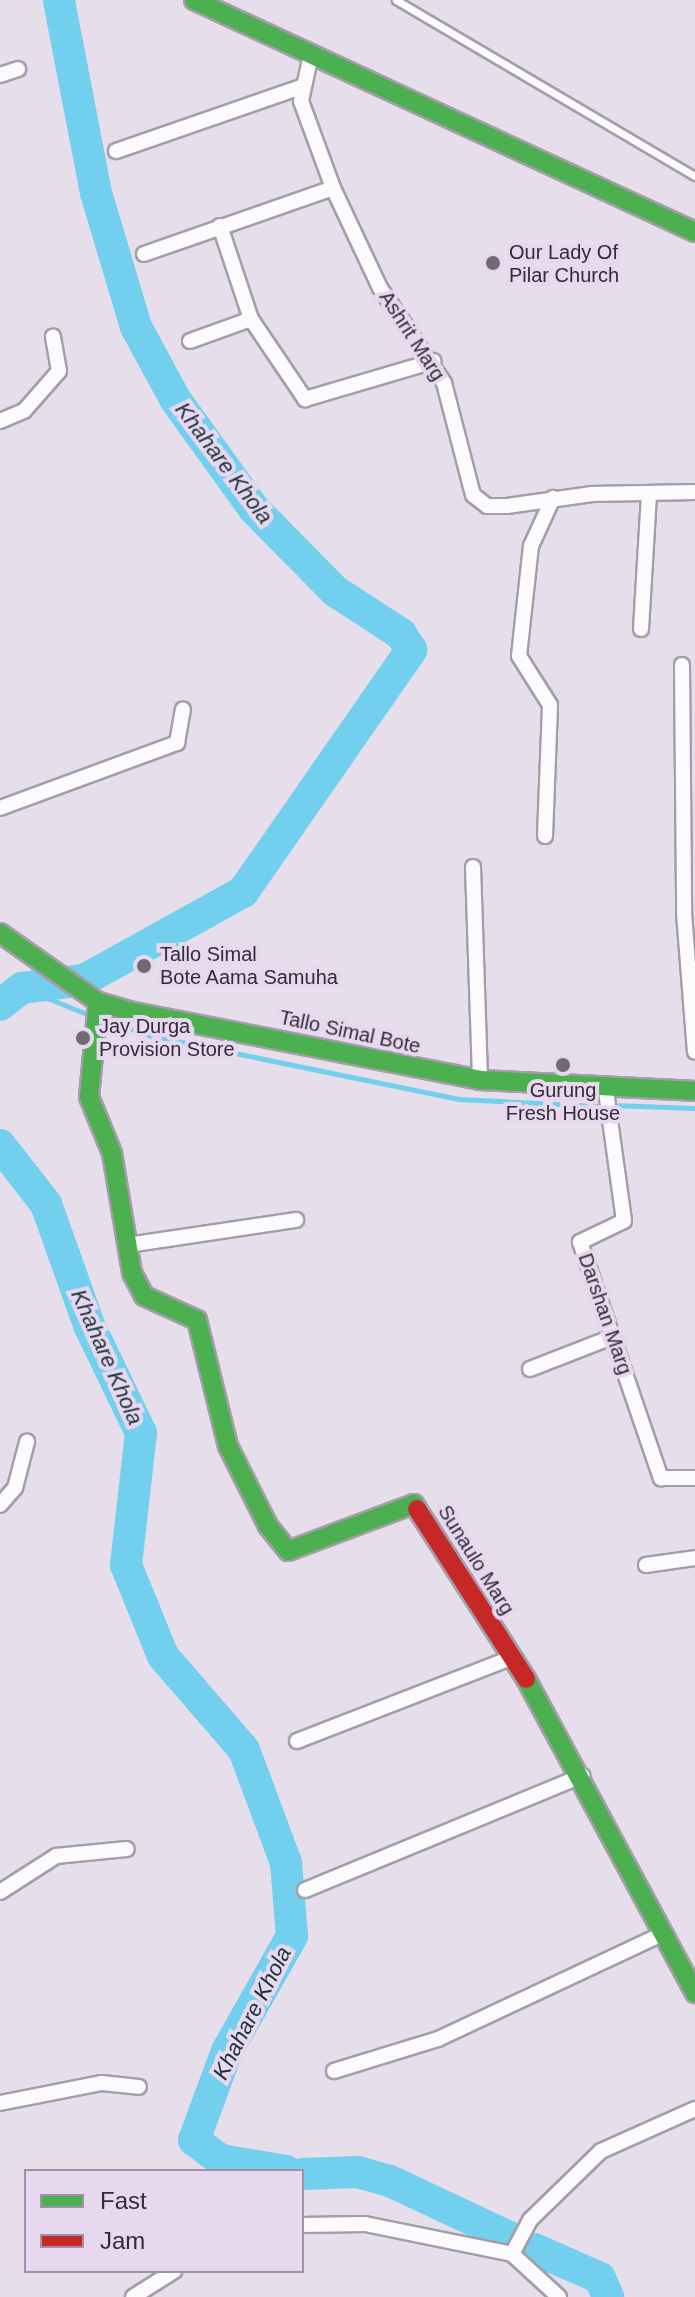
<!DOCTYPE html>
<style>
body{margin:0}
#map{position:relative;width:695px;height:2297px;overflow:hidden;background:#e6deea;font-family:Arial,sans-serif}
div>[style]{position:absolute}
.stream>*{height:5px;margin:-2.5px;padding:0 2.5px;transform-origin:2.5px;border-radius:2.5px;background:#72d0ee}
.river>*{height:32px;margin:-16px;padding:0 16px;transform-origin:16px;border-radius:16px;background:#72d0ee}
.roads{filter:drop-shadow(2px 0 #a39ea7) drop-shadow(-2px 0 #a39ea7) drop-shadow(0 2px #a39ea7) drop-shadow(0 -2px #a39ea7)}
.lane>*{height:7px;margin:-3.5px;padding:0 3.5px;transform-origin:3.5px;border-radius:3.5px;background:#fbfafc}
.street>*{height:14px;margin:-7px;padding:0 7px;transform-origin:7px;border-radius:7px;background:#fbfafc}
.fast>*{height:18px;margin:-9px;padding:0 9px;transform-origin:9px;border-radius:9px;background:#4caf50}
.jam>*{height:18px;margin:-9px;padding:0 9px;transform-origin:9px;border-radius:9px;background:#c62828}
.dots>*{width:22px;height:22px;translate:-50% -50%;box-sizing:border-box;border:4px solid #e7d8f0;border-radius:50%}
span{translate:-50% -50%;white-space:nowrap;text-align:center;line-height:1.15;-webkit-text-stroke:8px #e7d8f0;paint-order:stroke}
.poi-label{font-size:20px;color:#312c35}
.left{translate:0 -50%;text-align:left}
.street-label{font-size:20px;color:#312c35}
.water-label{font-size:22px;color:#1a3138;font-style:italic}
.legend{position:absolute;left:24px;top:2169px;width:280px;height:104px;box-sizing:border-box;background:#e7d8f0;border:2px solid #9e93a5;margin:0;padding:10px 14px;list-style:none;font-size:24px;color:#312c35}
.legend li{display:flex;align-items:center;gap:16px;height:40px}
.legend b{width:40px;border:2px solid #9e93a5}
</style>
<div id="map">
<div class="stream">
<div style="left:22px;top:988px;width:70px;rotate:21.8deg"></div>
<div style="left:101px;top:1018px;width:49px;rotate:20.3deg"></div>
<div style="left:147px;top:1035px;width:318px;rotate:11.6deg"></div>
<div style="left:458px;top:1099px;width:139px;rotate:2.9deg"></div>
<div style="left:611px;top:1105px;width:84px;rotate:2deg"></div>
<div style="left:601px;top:2145px;width:65px;rotate:-25.4deg"></div>
<div style="left:552px;top:2191px;width:58px;rotate:-45deg"></div>
</div>
<div class="river">
<div style="left:0;top:1005px;width:28px;rotate:-38deg"></div>
<div style="left:22px;top:988px;width:63px;rotate:-7.4deg"></div>
<div style="left:84px;top:980px;width:182px;rotate:-29deg"></div>
<div style="left:243px;top:892px;width:295px;rotate:-55.2deg"></div>
<div style="left:411px;top:650px;width:19px;rotate:-122deg"></div>
<div style="left:401px;top:634px;width:79px;rotate:-146.9deg"></div>
<div style="left:335px;top:591px;width:115px;rotate:-134.6deg"></div>
<div style="left:254px;top:509px;width:135px;rotate:-125.7deg"></div>
<div style="left:175px;top:399px;width:82px;rotate:-118.4deg"></div>
<div style="left:136px;top:327px;width:140px;rotate:-106.6deg"></div>
<div style="left:96px;top:193px;width:197px;rotate:-100.9deg"></div>
<div style="left:0;top:1145px;width:75px;rotate:52.1deg"></div>
<div style="left:46px;top:1204px;width:128px;rotate:70.4deg"></div>
<div style="left:89px;top:1325px;width:120px;rotate:64.3deg"></div>
<div style="left:141px;top:1433px;width:133px;rotate:96.5deg"></div>
<div style="left:126px;top:1565px;width:98px;rotate:67.9deg"></div>
<div style="left:163px;top:1656px;width:124px;rotate:49.2deg"></div>
<div style="left:244px;top:1750px;width:121px;rotate:69.6deg"></div>
<div style="left:286px;top:1863px;width:73px;rotate:85.3deg"></div>
<div style="left:292px;top:1936px;width:132px;rotate:119.5deg"></div>
<div style="left:227px;top:2051px;width:95px;rotate:110.3deg"></div>
<div style="left:194px;top:2140px;width:34px;rotate:37deg"></div>
<div style="left:221px;top:2160px;width:66px;rotate:9.6deg"></div>
<div style="left:302px;top:2174px;width:56px;rotate:-2deg"></div>
<div style="left:358px;top:2172px;width:33px;rotate:16deg"></div>
<div style="left:390px;top:2181px;width:134px;rotate:25.2deg"></div>
<div style="left:534px;top:2249px;width:72px;rotate:23.7deg"></div>
<div style="left:600px;top:2278px;width:21px;rotate:67deg"></div>
</div>
<div class="roads">
<div class="lane">
<div style="left:396px;top:0;width:347px;rotate:30.5deg"></div>
</div>
<div class="street">
<div style="left:310px;top:59px;width:43px;rotate:102.1deg"></div>
<div style="left:301px;top:101px;width:93px;rotate:69.8deg"></div>
<div style="left:333px;top:188px;width:110px;rotate:64.8deg"></div>
<div style="left:380px;top:288px;width:115px;rotate:56deg"></div>
<div style="left:444px;top:383px;width:116px;rotate:75.5deg"></div>
<div style="left:473px;top:495px;width:18px;rotate:38deg"></div>
<div style="left:487px;top:506px;width:20px"></div>
<div style="left:507px;top:506px;width:86px;rotate:-8deg"></div>
<div style="left:592px;top:494px;width:103px;rotate:-1.1deg"></div>
<div style="left:0;top:75px;width:19px;rotate:-18deg"></div>
<div style="left:116px;top:151px;width:196px;rotate:-19.1deg"></div>
<div style="left:220px;top:226px;width:98px;rotate:71.6deg"></div>
<div style="left:251px;top:319px;width:97px;rotate:56deg"></div>
<div style="left:305px;top:399px;width:134px;rotate:-16.4deg"></div>
<div style="left:144px;top:254px;width:200px;rotate:-19.2deg"></div>
<div style="left:190px;top:341px;width:65px;rotate:-19.8deg"></div>
<div style="left:0;top:421px;width:26px;rotate:-23deg"></div>
<div style="left:24px;top:411px;width:53px;rotate:-48.8deg"></div>
<div style="left:59px;top:371px;width:35px;rotate:-100deg"></div>
<div style="left:641px;top:629px;width:134px;rotate:-86.6deg"></div>
<div style="left:682px;top:665px;width:248px;rotate:89.5deg"></div>
<div style="left:684px;top:913px;width:139px;rotate:85.5deg"></div>
<div style="left:0;top:808px;width:189px;rotate:-20.2deg"></div>
<div style="left:177px;top:743px;width:34px;rotate:-80deg"></div>
<div style="left:545px;top:836px;width:131px;rotate:-87.8deg"></div>
<div style="left:550px;top:705px;width:58px;rotate:-122.3deg"></div>
<div style="left:519px;top:656px;width:111px;rotate:-83.8deg"></div>
<div style="left:531px;top:546px;width:53px;rotate:-65.4deg"></div>
<div style="left:473px;top:867px;width:213px;rotate:88.1deg"></div>
<div style="left:606px;top:1091px;width:131px;rotate:82.1deg"></div>
<div style="left:624px;top:1221px;width:49px;rotate:154.5deg"></div>
<div style="left:580px;top:1242px;width:250px;rotate:71.1deg"></div>
<div style="left:661px;top:1478px;width:34px"></div>
<div style="left:128px;top:1245px;width:170px;rotate:-8.5deg"></div>
<div style="left:530px;top:1369px;width:88px;rotate:-21.3deg"></div>
<div style="left:0;top:1505px;width:23px;rotate:-49deg"></div>
<div style="left:15px;top:1488px;width:48px;rotate:-75.4deg"></div>
<div style="left:646px;top:1565px;width:49px;rotate:-8.1deg"></div>
<div style="left:297px;top:1741px;width:230px;rotate:-21.2deg"></div>
<div style="left:305px;top:1890px;width:300px;rotate:-22.4deg"></div>
<div style="left:0;top:1892px;width:67px;rotate:-32.7deg"></div>
<div style="left:56px;top:1856px;width:71px;rotate:-5.6deg"></div>
<div style="left:334px;top:2071px;width:109px;rotate:-17.1deg"></div>
<div style="left:438px;top:2039px;width:250px;rotate:-25.1deg"></div>
<div style="left:0;top:2103px;width:104px;rotate:-11.1deg"></div>
<div style="left:102px;top:2083px;width:37px;rotate:6deg"></div>
<div style="left:302px;top:2225px;width:63px;rotate:-0.9deg"></div>
<div style="left:365px;top:2224px;width:150px;rotate:11.5deg"></div>
<div style="left:133px;top:2297px;width:49px;rotate:-32.4deg"></div>
<div style="left:559px;top:2297px;width:64px;rotate:-137.5deg"></div>
<div style="left:512px;top:2254px;width:38px;rotate:-62deg"></div>
<div style="left:530px;top:2220px;width:99px;rotate:-44.2deg"></div>
<div style="left:601px;top:2151px;width:103px;rotate:-24.1deg"></div>
</div>
<div class="fast">
<div style="left:194px;top:0;width:552px;rotate:24.85deg"></div>
<div style="left:0;top:933px;width:120px;rotate:35.1deg"></div>
<div style="left:98px;top:1002px;width:37px;rotate:16deg"></div>
<div style="left:134px;top:1012px;width:353px;rotate:11.1deg"></div>
<div style="left:480px;top:1080px;width:215px;rotate:2.9deg"></div>
<div style="left:98px;top:1002px;width:95px;rotate:95.4deg"></div>
<div style="left:89px;top:1097px;width:61px;rotate:67.7deg"></div>
<div style="left:112px;top:1153px;width:122px;rotate:80.5deg"></div>
<div style="left:132px;top:1273px;width:26px;rotate:62deg"></div>
<div style="left:144px;top:1296px;width:58px;rotate:24.4deg"></div>
<div style="left:197px;top:1320px;width:130px;rotate:76.2deg"></div>
<div style="left:228px;top:1446px;width:89px;rotate:63.4deg"></div>
<div style="left:268px;top:1526px;width:32px;rotate:51deg"></div>
<div style="left:288px;top:1551px;width:134px;rotate:-20.5deg"></div>
<div style="left:414px;top:1504px;width:6px;rotate:59deg"></div>
<div style="left:526px;top:1679px;width:357px;rotate:61.7deg"></div>
</div>
<div class="jam">
<div style="left:417px;top:1509px;width:202px;rotate:57.3deg"></div>
</div>
</div>
<div class="dots">
<div style="left:493px;top:263px;background:#706a74"></div>
<div style="left:144px;top:966px;background:#706a74"></div>
<div style="left:83px;top:1038px;background:#706a74"></div>
<div style="left:563px;top:1065px;background:#706a74"></div>
</div>
<div class="poi-label">
<span class="left" style="left:509px;top:264px">Our Lady Of<br>Pilar Church</span>
<span class="left" style="left:160px;top:966px">Tallo Simal<br>Bote Aama Samuha</span>
<span class="left" style="left:99px;top:1038px">Jay Durga<br>Provision Store</span>
<span style="left:563px;top:1102px">Gurung<br>Fresh House</span>
</div>
<div class="street-label">
<span style="left:412px;top:336px;rotate:57deg">Ashrit Marg</span>
<span style="left:350px;top:1032px;rotate:12deg">Tallo Simal Bote</span>
<span style="left:605px;top:1314px;rotate:71deg">Darshan Marg</span>
<span style="left:476px;top:1560px;rotate:58deg">Sunaulo Marg</span>
</div>
<div class="water-label">
<span style="left:224px;top:463px;rotate:53deg">Khahare Khola</span>
<span style="left:107px;top:1357px;rotate:66deg">Khahare Khola</span>
<span style="left:252px;top:2013px;rotate:-63deg">Khahare Khola</span>
</div>
<ul class="legend">
<li><b style="height:10px;background:#4caf50"></b>Fast</li>
<li><b style="height:10px;background:#c62828"></b>Jam</li>
</ul>
</div>
